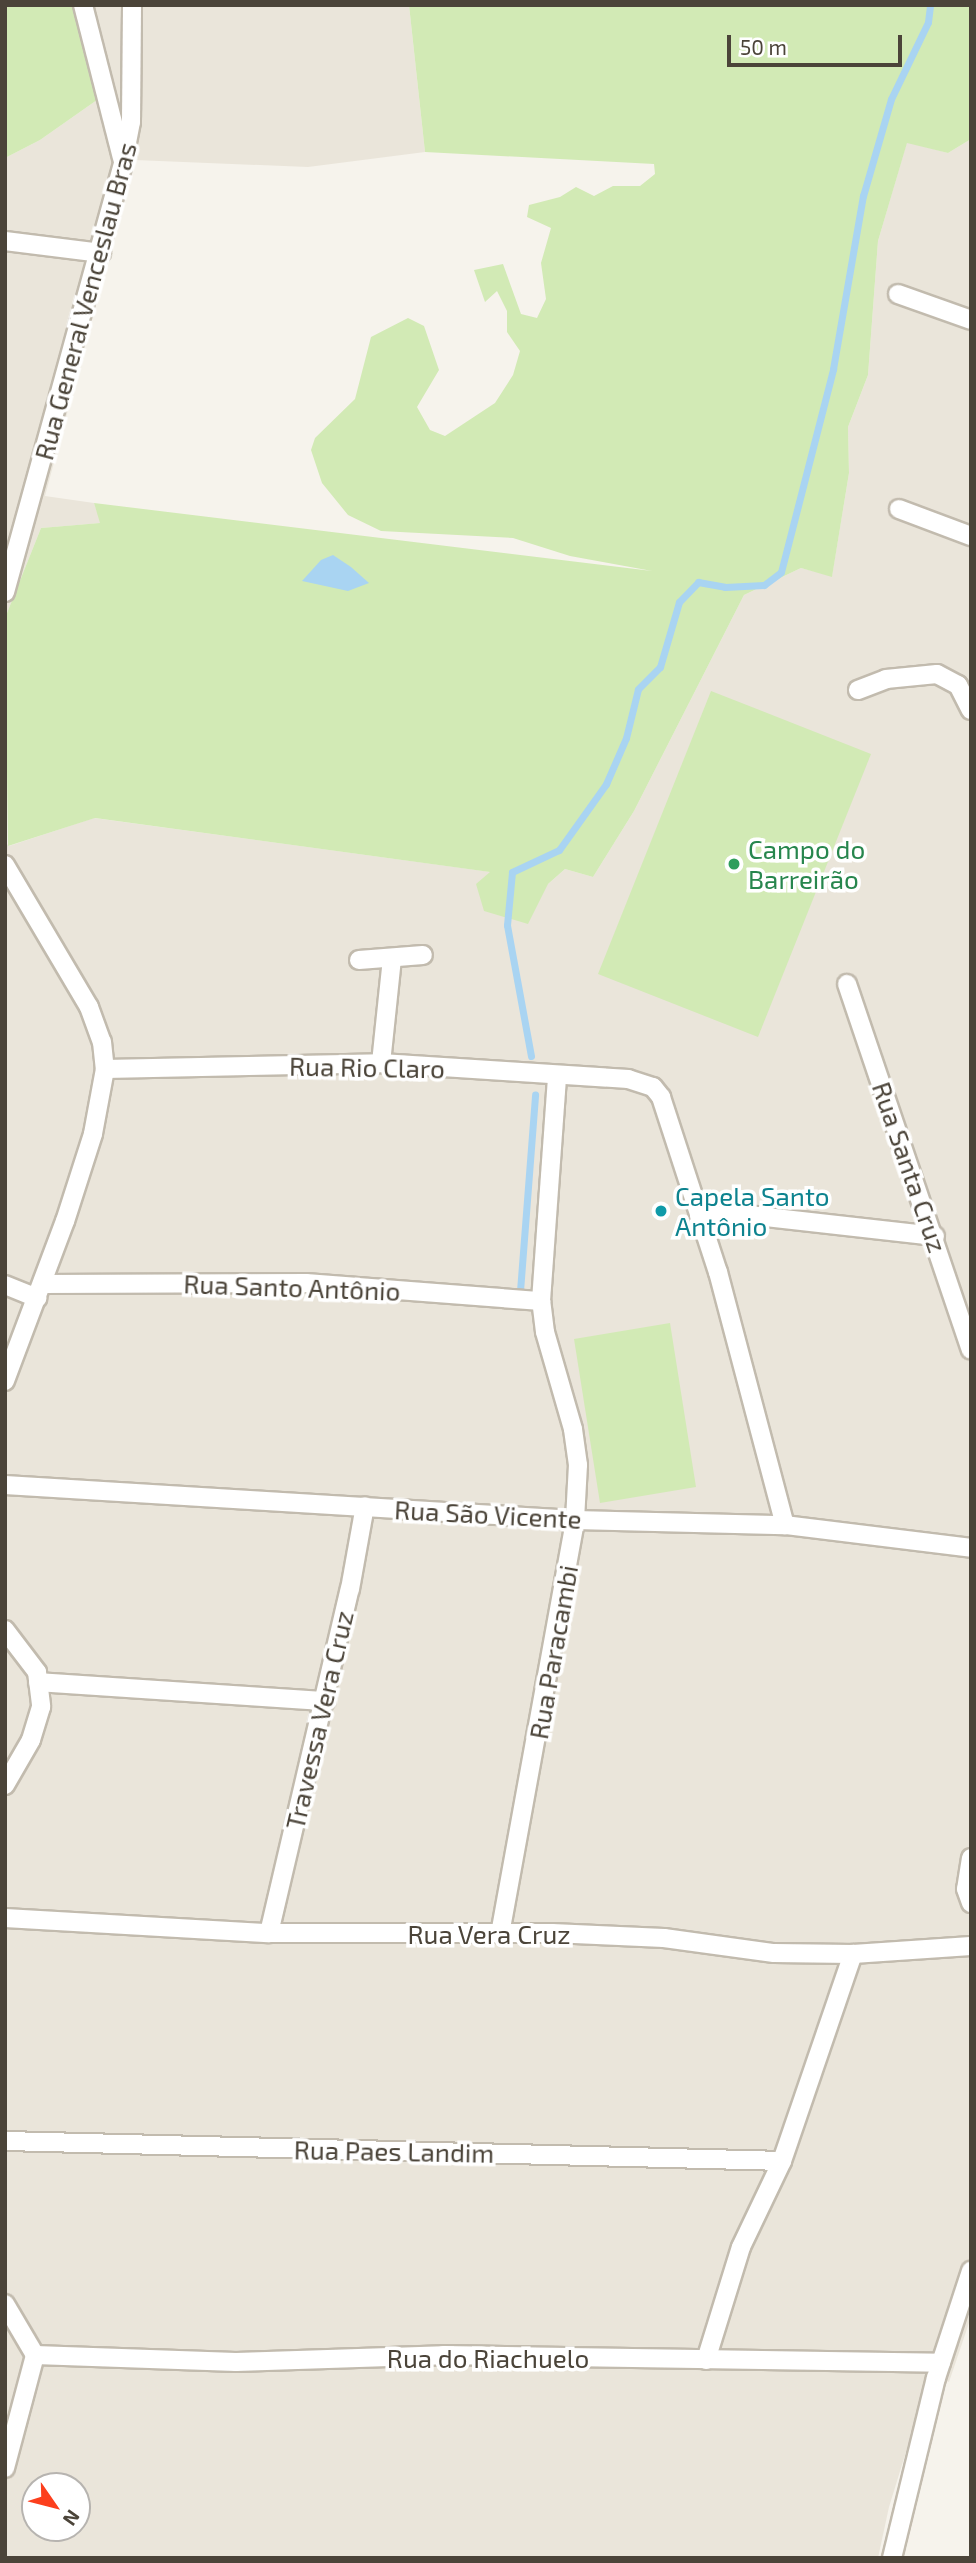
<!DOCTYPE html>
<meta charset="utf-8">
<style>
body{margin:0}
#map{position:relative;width:976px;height:2563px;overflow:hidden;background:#f6f3ec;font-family:"Exo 2",sans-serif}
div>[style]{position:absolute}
.residential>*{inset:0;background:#eae5da}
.green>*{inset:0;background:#d2eab5}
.water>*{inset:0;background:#a9d4f2}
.stream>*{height:7px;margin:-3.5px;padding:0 3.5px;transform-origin:3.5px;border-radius:3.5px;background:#a9d4f2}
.roads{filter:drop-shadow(2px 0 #c2bbae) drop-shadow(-2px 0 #c2bbae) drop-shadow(0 2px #c2bbae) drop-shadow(0 -2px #c2bbae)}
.minor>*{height:18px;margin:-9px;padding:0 9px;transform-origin:9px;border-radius:9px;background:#fff}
.dots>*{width:19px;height:19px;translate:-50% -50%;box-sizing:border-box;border:4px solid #fff;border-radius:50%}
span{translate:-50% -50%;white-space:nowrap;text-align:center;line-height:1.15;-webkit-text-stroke:7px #fff;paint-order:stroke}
.street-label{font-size:26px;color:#4b4439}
.leisure-label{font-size:26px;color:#27864d}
.left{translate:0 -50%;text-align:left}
.culture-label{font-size:26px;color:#0d838f}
.frame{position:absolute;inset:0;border:7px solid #4b4439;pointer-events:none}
.north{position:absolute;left:21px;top:2472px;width:70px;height:70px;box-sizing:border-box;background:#fff;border:2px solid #b7b4b0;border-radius:50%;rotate:125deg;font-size:19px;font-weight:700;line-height:28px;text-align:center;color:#4b4439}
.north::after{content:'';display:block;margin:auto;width:24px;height:32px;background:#fc3f1d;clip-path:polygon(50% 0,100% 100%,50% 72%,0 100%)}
.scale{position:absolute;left:727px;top:35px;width:175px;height:32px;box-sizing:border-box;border:4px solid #4b4439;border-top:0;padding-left:9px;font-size:21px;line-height:24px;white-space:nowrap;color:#4b4439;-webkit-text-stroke:5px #fff;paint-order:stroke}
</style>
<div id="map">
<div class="residential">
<div style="clip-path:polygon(73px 5px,409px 5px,425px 152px,308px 167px,135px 160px,45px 496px,94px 503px,101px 523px,41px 528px,5px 618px,5px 158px,40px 140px,97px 100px)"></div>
<div style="clip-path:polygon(evenodd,971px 139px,971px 2317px,949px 2382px,930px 2374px,889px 2507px,878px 2558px,5px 2558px,5px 842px,9px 846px,94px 818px,491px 872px,476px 885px,548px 884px,565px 869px,593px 877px,634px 811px,744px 595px,801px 568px,832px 576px,849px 473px,848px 427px,868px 375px,878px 241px,907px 142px,948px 153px,971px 139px,35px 2486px,77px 2486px,77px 2528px,35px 2528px,35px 2486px)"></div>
</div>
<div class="green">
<div style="clip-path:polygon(5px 5px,73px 5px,97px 100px,40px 140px,5px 158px)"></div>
<div style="clip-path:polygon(409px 5px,971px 5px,971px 139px,948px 153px,907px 143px,878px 241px,868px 375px,848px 427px,849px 473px,832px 577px,801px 568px,744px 595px,634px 811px,593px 877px,565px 869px,548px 884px,528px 924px,484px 911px,476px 884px,490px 872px,95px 818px,8px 846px,5px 618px,41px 528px,100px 523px,94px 503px,652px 571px,570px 556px,513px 538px,381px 531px,348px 515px,322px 483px,311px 450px,315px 438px,355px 399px,371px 337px,408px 318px,424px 326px,439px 370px,417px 407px,430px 430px,445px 436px,495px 403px,513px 375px,520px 351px,507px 332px,507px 311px,497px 291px,485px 302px,474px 270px,503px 264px,521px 314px,537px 318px,546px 299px,541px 263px,551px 228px,527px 217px,529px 205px,560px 197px,576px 187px,594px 196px,613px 186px,640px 186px,655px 174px,654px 164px,425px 152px)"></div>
<div style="clip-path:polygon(711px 691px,871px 754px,758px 1037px,598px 974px)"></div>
<div style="clip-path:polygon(670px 1323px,696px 1487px,600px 1503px,574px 1339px)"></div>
</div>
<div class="water">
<div style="clip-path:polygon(333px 555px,351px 567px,369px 583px,348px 591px,302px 581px,321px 560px)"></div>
</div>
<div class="stream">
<div style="left:531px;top:1056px;width:133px;rotate:-100.4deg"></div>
<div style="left:507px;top:925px;width:53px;rotate:-84.6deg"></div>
<div style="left:512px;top:872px;width:52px;rotate:-25.1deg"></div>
<div style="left:559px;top:850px;width:81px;rotate:-54.5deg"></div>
<div style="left:606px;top:784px;width:50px;rotate:-66.5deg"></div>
<div style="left:626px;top:738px;width:50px;rotate:-76.2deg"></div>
<div style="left:638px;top:689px;width:31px;rotate:-45deg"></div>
<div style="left:660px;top:667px;width:68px;rotate:-73.7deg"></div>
<div style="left:679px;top:602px;width:28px;rotate:-46deg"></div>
<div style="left:698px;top:582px;width:27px;rotate:10deg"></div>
<div style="left:725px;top:587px;width:39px;rotate:-3deg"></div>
<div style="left:764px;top:585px;width:21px;rotate:-37deg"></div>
<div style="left:781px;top:572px;width:210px;rotate:-75.6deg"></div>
<div style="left:833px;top:369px;width:176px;rotate:-80.2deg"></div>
<div style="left:863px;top:196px;width:101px;rotate:-73.9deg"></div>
<div style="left:891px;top:99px;width:85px;rotate:-64.3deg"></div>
<div style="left:928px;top:22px;width:17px;rotate:-83deg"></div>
<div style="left:520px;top:1291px;width:197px;rotate:-85.6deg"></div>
</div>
<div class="roads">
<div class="minor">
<div style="left:83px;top:5px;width:158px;rotate:75.7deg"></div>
<div style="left:5px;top:241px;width:97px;rotate:7.1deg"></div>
<div style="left:898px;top:294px;width:77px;rotate:19.6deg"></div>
<div style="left:899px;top:509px;width:77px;rotate:20.6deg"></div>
<div style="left:5px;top:592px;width:445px;rotate:-74.6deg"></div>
<div style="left:123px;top:163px;width:42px;rotate:-79deg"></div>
<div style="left:131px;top:122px;width:117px;rotate:-89.5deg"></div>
<div style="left:858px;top:690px;width:30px;rotate:-21deg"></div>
<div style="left:886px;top:679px;width:51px;rotate:-5.6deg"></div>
<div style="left:937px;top:674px;width:24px;rotate:28deg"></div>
<div style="left:958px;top:685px;width:28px;rotate:63deg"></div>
<div style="left:5px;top:865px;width:165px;rotate:59.4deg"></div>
<div style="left:89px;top:1007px;width:37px;rotate:70deg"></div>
<div style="left:102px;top:1042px;width:27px;rotate:84deg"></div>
<div style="left:105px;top:1069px;width:66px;rotate:100.5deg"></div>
<div style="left:93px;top:1134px;width:91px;rotate:107.8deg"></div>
<div style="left:65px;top:1221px;width:171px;rotate:110.6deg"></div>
<div style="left:359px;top:960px;width:64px;rotate:-4.5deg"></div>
<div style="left:847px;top:984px;width:386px;rotate:71.3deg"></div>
<div style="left:381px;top:1063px;width:105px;rotate:-84deg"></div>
<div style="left:105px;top:1069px;width:276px;rotate:-1.2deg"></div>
<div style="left:381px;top:1063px;width:248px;rotate:3.7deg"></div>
<div style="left:628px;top:1079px;width:26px;rotate:18deg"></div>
<div style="left:653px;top:1087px;width:13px;rotate:51deg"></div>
<div style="left:661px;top:1097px;width:184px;rotate:72deg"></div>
<div style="left:718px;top:1272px;width:262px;rotate:75.2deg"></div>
<div style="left:699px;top:1216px;width:58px"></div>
<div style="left:757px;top:1216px;width:179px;rotate:6.4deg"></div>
<div style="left:42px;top:1284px;width:264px;rotate:-0.2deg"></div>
<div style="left:306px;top:1283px;width:236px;rotate:4.4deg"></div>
<div style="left:5px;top:1285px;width:35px;rotate:22deg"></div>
<div style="left:5px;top:1485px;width:571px;rotate:3.51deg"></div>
<div style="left:575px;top:1520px;width:210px;rotate:1.4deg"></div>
<div style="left:785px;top:1525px;width:187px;rotate:7deg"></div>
<div style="left:5px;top:1630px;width:53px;rotate:52.7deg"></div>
<div style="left:37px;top:1672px;width:35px;rotate:83deg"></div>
<div style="left:41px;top:1707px;width:34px;rotate:107deg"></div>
<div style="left:31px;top:1740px;width:52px;rotate:120deg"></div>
<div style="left:38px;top:1682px;width:288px;rotate:3.8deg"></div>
<div style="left:971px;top:1858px;width:31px;rotate:99deg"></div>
<div style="left:966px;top:1889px;width:15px;rotate:70deg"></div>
<div style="left:5px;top:1918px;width:264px;rotate:3.3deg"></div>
<div style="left:269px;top:1933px;width:283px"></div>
<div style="left:552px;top:1933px;width:112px;rotate:2.6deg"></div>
<div style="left:664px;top:1938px;width:111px;rotate:7.8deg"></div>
<div style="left:774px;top:1953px;width:79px;rotate:0.7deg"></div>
<div style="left:853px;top:1954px;width:118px;rotate:-3.9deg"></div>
<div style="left:269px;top:1933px;width:353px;rotate:-76.8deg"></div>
<div style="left:350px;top:1589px;width:84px;rotate:-79.8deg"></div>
<div style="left:500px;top:1934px;width:421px;rotate:-79.7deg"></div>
<div style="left:575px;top:1520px;width:55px;rotate:-86.9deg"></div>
<div style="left:578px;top:1465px;width:36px;rotate:-98deg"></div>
<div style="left:573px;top:1429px;width:101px;rotate:-106.1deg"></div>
<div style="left:545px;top:1332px;width:31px;rotate:-97deg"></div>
<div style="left:541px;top:1301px;width:224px;rotate:-85.9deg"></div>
<div style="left:5px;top:2141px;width:777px;rotate:1.47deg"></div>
<div style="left:5px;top:2304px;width:59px;rotate:59.5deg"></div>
<div style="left:35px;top:2355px;width:201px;rotate:2deg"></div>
<div style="left:236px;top:2362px;width:207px;rotate:-1.9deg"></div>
<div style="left:443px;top:2355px;width:498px;rotate:0.9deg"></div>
<div style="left:706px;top:2360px;width:118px;rotate:-72.8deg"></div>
<div style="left:741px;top:2247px;width:95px;rotate:-64.5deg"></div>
<div style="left:782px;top:2161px;width:219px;rotate:-71.1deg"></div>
<div style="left:5px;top:2468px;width:117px;rotate:-75.1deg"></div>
<div style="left:892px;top:2558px;width:185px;rotate:-76.3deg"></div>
<div style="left:936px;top:2378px;width:113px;rotate:-71.9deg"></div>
</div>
</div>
<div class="dots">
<div style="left:734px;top:864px;background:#2e9e5b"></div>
<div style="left:661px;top:1211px;background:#0f9aa8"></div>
</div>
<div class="street-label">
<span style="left:85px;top:301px;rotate:-75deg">Rua General Venceslau Bras</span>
<span style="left:367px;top:1067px;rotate:1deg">Rua Rio Claro</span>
<span style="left:910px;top:1167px;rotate:71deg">Rua Santa Cruz</span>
<span style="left:292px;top:1287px;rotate:2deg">Rua Santo Antônio</span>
<span style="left:488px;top:1514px;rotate:3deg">Rua São Vicente</span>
<span style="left:553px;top:1652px;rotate:-80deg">Rua Paracambi</span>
<span style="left:319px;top:1720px;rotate:-77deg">Travessa Vera Cruz</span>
<span style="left:489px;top:1934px">Rua Vera Cruz</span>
<span style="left:394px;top:2151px;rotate:1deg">Rua Paes Landim</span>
<span style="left:488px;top:2358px">Rua do Riachuelo</span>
</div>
<div class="leisure-label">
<span class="left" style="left:748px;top:864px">Campo do<br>Barreirão</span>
</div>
<div class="culture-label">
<span class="left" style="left:675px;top:1211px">Capela Santo<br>Antônio</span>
</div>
<div class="frame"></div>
<div class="north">N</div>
<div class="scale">50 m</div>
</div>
